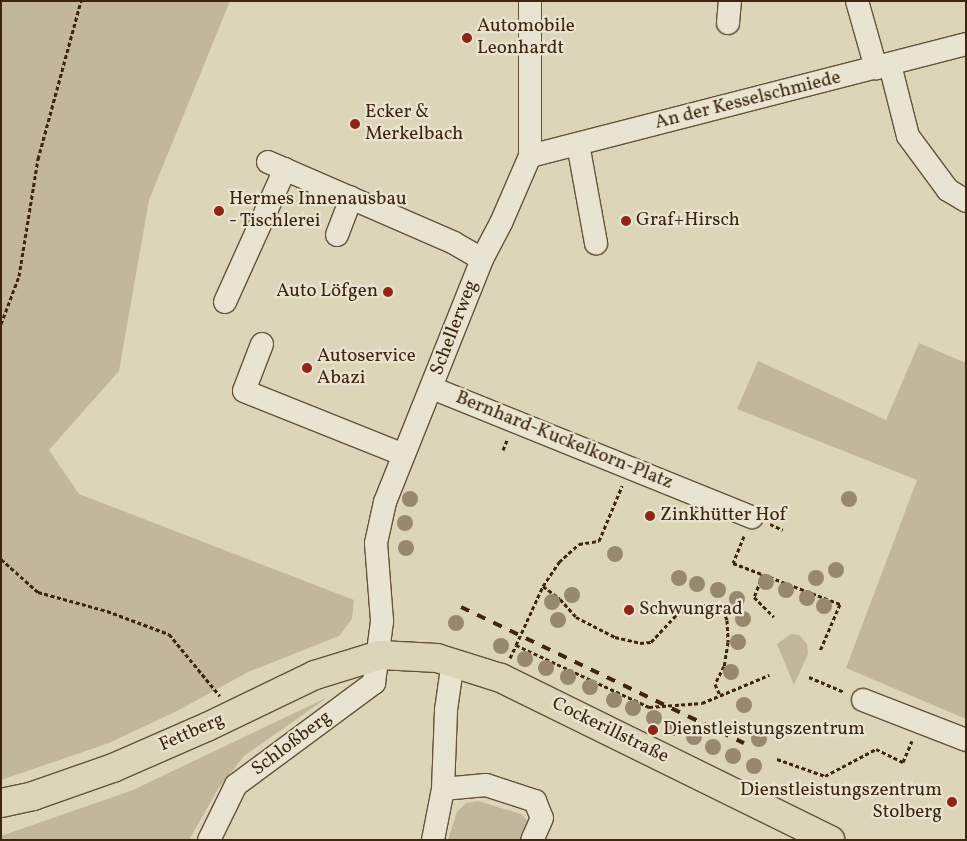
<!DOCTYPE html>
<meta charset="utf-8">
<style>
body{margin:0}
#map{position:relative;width:967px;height:841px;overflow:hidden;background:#ddd5b8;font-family:Vollkorn,serif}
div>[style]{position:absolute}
.green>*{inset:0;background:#c2b79b}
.path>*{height:3px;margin-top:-1.5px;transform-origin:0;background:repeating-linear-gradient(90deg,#3e250e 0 4px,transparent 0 6.5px)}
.roads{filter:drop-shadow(1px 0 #665138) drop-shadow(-1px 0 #665138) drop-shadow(0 1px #665138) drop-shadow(0 -1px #665138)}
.minor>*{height:22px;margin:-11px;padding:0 11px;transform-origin:11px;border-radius:11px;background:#e9e4d1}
.major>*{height:28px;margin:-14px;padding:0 14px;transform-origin:14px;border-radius:14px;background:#ddd5b8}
.rail>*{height:4px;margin-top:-2px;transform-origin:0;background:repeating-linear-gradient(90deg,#3e250e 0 9px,transparent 0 18px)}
.trees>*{width:16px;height:16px;margin:-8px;border-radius:50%;background:#98896e}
.dots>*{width:14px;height:14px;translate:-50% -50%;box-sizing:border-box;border:2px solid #e9e4d1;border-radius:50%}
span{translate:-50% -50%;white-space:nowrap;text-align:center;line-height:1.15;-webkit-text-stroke:4.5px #e9e4d1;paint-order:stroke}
.poi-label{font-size:19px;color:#3e250e}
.left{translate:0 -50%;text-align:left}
.right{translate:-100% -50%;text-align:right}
.street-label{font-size:19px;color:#3e250e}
.frame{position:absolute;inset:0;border:2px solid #3e250e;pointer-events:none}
</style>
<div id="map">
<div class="green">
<div style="clip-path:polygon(1px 1px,230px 1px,149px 200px,119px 371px,49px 450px,79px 494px,354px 600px,352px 619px,339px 636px,248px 672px,179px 710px,109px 743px,1px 780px)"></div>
<div style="clip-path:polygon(919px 343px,966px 363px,966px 719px,846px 668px,917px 480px,737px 409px,758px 361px,886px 420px)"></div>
<div style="clip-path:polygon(791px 634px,799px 635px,807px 644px,808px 654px,794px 685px,777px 644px)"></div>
<div style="clip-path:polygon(328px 697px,244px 756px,218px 789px,189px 840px,1px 840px,1px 836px,133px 790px)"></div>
<div style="clip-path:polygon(478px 801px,521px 814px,528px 821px,523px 840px,448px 840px,457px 812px,466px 803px)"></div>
</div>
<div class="path">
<div style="left:1px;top:324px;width:51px;rotate:-69.4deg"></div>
<div style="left:19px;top:276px;width:119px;rotate:-80.8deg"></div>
<div style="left:38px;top:159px;width:164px;rotate:-74.8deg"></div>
<div style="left:503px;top:450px;width:11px;rotate:-68deg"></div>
<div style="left:770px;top:524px;width:14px;rotate:25deg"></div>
<div style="left:744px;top:536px;width:29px;rotate:112deg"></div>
<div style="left:733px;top:563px;width:115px;rotate:21deg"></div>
<div style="left:840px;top:604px;width:51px;rotate:113.1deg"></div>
<div style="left:1px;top:559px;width:50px;rotate:41.7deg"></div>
<div style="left:38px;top:592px;width:72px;rotate:15.4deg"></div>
<div style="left:107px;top:611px;width:66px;rotate:20.4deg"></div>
<div style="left:169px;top:634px;width:80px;rotate:50.6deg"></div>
<div style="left:763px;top:574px;width:25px;rotate:111deg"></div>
<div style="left:754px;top:597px;width:28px;rotate:45deg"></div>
<div style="left:543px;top:586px;width:29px;rotate:-56deg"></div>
<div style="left:559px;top:562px;width:27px;rotate:-42deg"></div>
<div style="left:579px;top:544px;width:20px;rotate:-9deg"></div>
<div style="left:599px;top:541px;width:60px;rotate:-67.3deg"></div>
<div style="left:516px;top:645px;width:65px;rotate:-65.4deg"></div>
<div style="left:543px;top:586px;width:21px;rotate:37deg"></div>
<div style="left:560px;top:599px;width:24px;rotate:48deg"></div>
<div style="left:576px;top:617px;width:44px;rotate:27.1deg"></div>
<div style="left:615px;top:637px;width:26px;rotate:13deg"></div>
<div style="left:640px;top:643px;width:11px;rotate:-5deg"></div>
<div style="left:651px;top:642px;width:37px;rotate:-47deg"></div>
<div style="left:676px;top:615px;width:21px;rotate:-28deg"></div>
<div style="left:695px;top:605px;width:18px"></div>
<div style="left:713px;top:605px;width:11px;rotate:27deg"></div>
<div style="left:723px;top:610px;width:11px;rotate:68deg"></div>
<div style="left:727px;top:620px;width:22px;rotate:87deg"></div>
<div style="left:728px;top:642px;width:24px;rotate:99deg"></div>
<div style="left:724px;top:666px;width:20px;rotate:117deg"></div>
<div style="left:715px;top:684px;width:12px;rotate:66deg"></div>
<div style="left:510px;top:658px;width:14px;rotate:-65deg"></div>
<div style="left:516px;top:645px;width:147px;rotate:25deg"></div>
<div style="left:649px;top:707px;width:53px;rotate:-4.3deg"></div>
<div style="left:702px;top:703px;width:73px;rotate:-22.7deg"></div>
<div style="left:809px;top:677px;width:38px;rotate:23deg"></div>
<div style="left:777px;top:759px;width:51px;rotate:19.5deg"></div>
<div style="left:825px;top:776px;width:58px;rotate:-27.9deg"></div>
<div style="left:876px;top:749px;width:30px;rotate:26deg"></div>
<div style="left:903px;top:762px;width:23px;rotate:-67deg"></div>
</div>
<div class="roads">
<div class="minor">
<div style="left:857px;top:1px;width:70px;rotate:74.2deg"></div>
<div style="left:728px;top:23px;width:22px;rotate:-85deg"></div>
<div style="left:890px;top:65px;width:73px;rotate:75.8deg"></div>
<div style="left:908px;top:136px;width:67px;rotate:53.5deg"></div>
<div style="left:948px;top:190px;width:21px;rotate:31deg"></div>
<div style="left:578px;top:144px;width:101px;rotate:79.7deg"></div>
<div style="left:530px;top:156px;width:450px;rotate:-14.4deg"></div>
<div style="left:268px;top:162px;width:203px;rotate:23.5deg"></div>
<div style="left:454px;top:243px;width:32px;rotate:30deg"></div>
<div style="left:337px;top:235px;width:40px;rotate:-69deg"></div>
<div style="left:225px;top:302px;width:146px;rotate:-65.7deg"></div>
<div style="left:262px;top:344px;width:50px;rotate:111deg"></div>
<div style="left:244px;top:391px;width:172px;rotate:21.8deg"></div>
<div style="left:432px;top:388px;width:345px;rotate:22deg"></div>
<div style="left:863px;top:700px;width:110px;rotate:21.2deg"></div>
<div style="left:443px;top:789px;width:43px;rotate:-5.3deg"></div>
<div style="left:486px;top:785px;width:52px;rotate:18.1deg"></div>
<div style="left:535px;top:801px;width:18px;rotate:68deg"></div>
<div style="left:542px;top:818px;width:24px;rotate:114deg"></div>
<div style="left:209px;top:840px;width:61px;rotate:-63.9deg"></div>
<div style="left:236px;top:785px;width:172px;rotate:-36.5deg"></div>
<div style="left:374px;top:683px;width:63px;rotate:-82.6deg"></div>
<div style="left:382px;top:621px;width:78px;rotate:-94.4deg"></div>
<div style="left:376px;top:543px;width:42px;rotate:-77.6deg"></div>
<div style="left:385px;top:502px;width:262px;rotate:-68.2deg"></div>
<div style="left:482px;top:259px;width:41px;rotate:-62.2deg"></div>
<div style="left:501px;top:223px;width:73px;rotate:-66.6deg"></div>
<div style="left:530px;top:156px;width:155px;rotate:-90deg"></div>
<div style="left:433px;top:840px;width:52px;rotate:-78.9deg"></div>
<div style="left:443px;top:789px;width:79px;rotate:-87.8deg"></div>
<div style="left:446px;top:710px;width:49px;rotate:-81.9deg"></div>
</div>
<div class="major">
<div style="left:1px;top:803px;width:33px;rotate:-12deg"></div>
<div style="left:33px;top:796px;width:85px;rotate:-19.3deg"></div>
<div style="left:113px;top:768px;width:103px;rotate:-23.6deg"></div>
<div style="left:207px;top:727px;width:120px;rotate:-25.7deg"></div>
<div style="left:315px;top:675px;width:68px;rotate:-17.1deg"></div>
<div style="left:380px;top:655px;width:57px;rotate:3deg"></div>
<div style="left:437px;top:658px;width:67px;rotate:17.4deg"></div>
<div style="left:501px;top:678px;width:367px;rotate:26.2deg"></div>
</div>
</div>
<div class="rail">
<div style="left:461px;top:607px;width:314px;rotate:25.7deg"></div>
</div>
<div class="trees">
<div style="left:410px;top:499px"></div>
<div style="left:849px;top:499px"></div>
<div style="left:405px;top:523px"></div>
<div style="left:406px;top:548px"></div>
<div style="left:615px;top:554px"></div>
<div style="left:836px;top:570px"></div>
<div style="left:679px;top:578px"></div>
<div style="left:816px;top:578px"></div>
<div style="left:766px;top:582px"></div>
<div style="left:697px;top:584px"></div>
<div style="left:718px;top:590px"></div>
<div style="left:786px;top:590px"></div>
<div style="left:572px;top:595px"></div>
<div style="left:807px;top:598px"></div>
<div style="left:737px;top:599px"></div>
<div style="left:552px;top:602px"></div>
<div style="left:824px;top:606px"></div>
<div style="left:743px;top:619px"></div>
<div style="left:558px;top:620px"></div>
<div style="left:456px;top:623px"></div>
<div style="left:738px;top:642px"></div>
<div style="left:501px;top:646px"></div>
<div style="left:525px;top:659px"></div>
<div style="left:546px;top:668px"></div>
<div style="left:731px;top:672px"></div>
<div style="left:568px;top:677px"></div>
<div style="left:590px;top:687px"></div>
<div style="left:614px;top:700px"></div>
<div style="left:744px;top:705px"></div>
<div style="left:633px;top:708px"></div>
<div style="left:654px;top:718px"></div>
<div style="left:674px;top:728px"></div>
<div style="left:694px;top:737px"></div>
<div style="left:759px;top:739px"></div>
<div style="left:713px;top:747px"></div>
<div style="left:733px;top:756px"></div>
<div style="left:754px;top:766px"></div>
</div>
<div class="dots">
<div style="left:467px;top:38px;background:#8f2418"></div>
<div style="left:355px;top:124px;background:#8f2418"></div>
<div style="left:219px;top:211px;background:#8f2418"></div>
<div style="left:626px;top:221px;background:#8f2418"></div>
<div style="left:388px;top:292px;background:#8f2418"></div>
<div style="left:307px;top:368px;background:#8f2418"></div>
<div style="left:650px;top:516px;background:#8f2418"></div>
<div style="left:629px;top:610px;background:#8f2418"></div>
<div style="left:653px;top:730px;background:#8f2418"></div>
<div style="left:952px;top:802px;background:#8f2418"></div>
</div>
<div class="poi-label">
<span class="left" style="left:477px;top:38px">Automobile<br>Leonhardt</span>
<span class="left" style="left:365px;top:124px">Ecker &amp;<br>Merkelbach</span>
<span class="left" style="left:229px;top:211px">Hermes Innenausbau<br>- Tischlerei</span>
<span class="left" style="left:636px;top:221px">Graf+Hirsch</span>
<span class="right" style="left:378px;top:292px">Auto Löfgen</span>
<span class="left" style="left:317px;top:368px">Autoservice<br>Abazi</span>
<span class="left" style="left:660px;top:516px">Zinkhütter Hof</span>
<span class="left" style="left:639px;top:610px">Schwungrad</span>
<span class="left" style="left:663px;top:730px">Dienstleistungszentrum</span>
<span class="right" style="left:942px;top:802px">Dienstleistungszentrum<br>Stolberg</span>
</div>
<div class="street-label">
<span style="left:748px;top:101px;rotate:-14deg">An der Kesselschmiede</span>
<span style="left:455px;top:328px;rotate:-69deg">Schellerweg</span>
<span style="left:564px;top:441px;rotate:22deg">Bernhard-Kuckelkorn-Platz</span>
<span style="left:610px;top:731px;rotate:26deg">Cockerillstraße</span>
<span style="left:192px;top:733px;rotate:-24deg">Fettberg</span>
<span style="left:292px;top:744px;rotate:-37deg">Schloßberg</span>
</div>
<div class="frame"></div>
</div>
